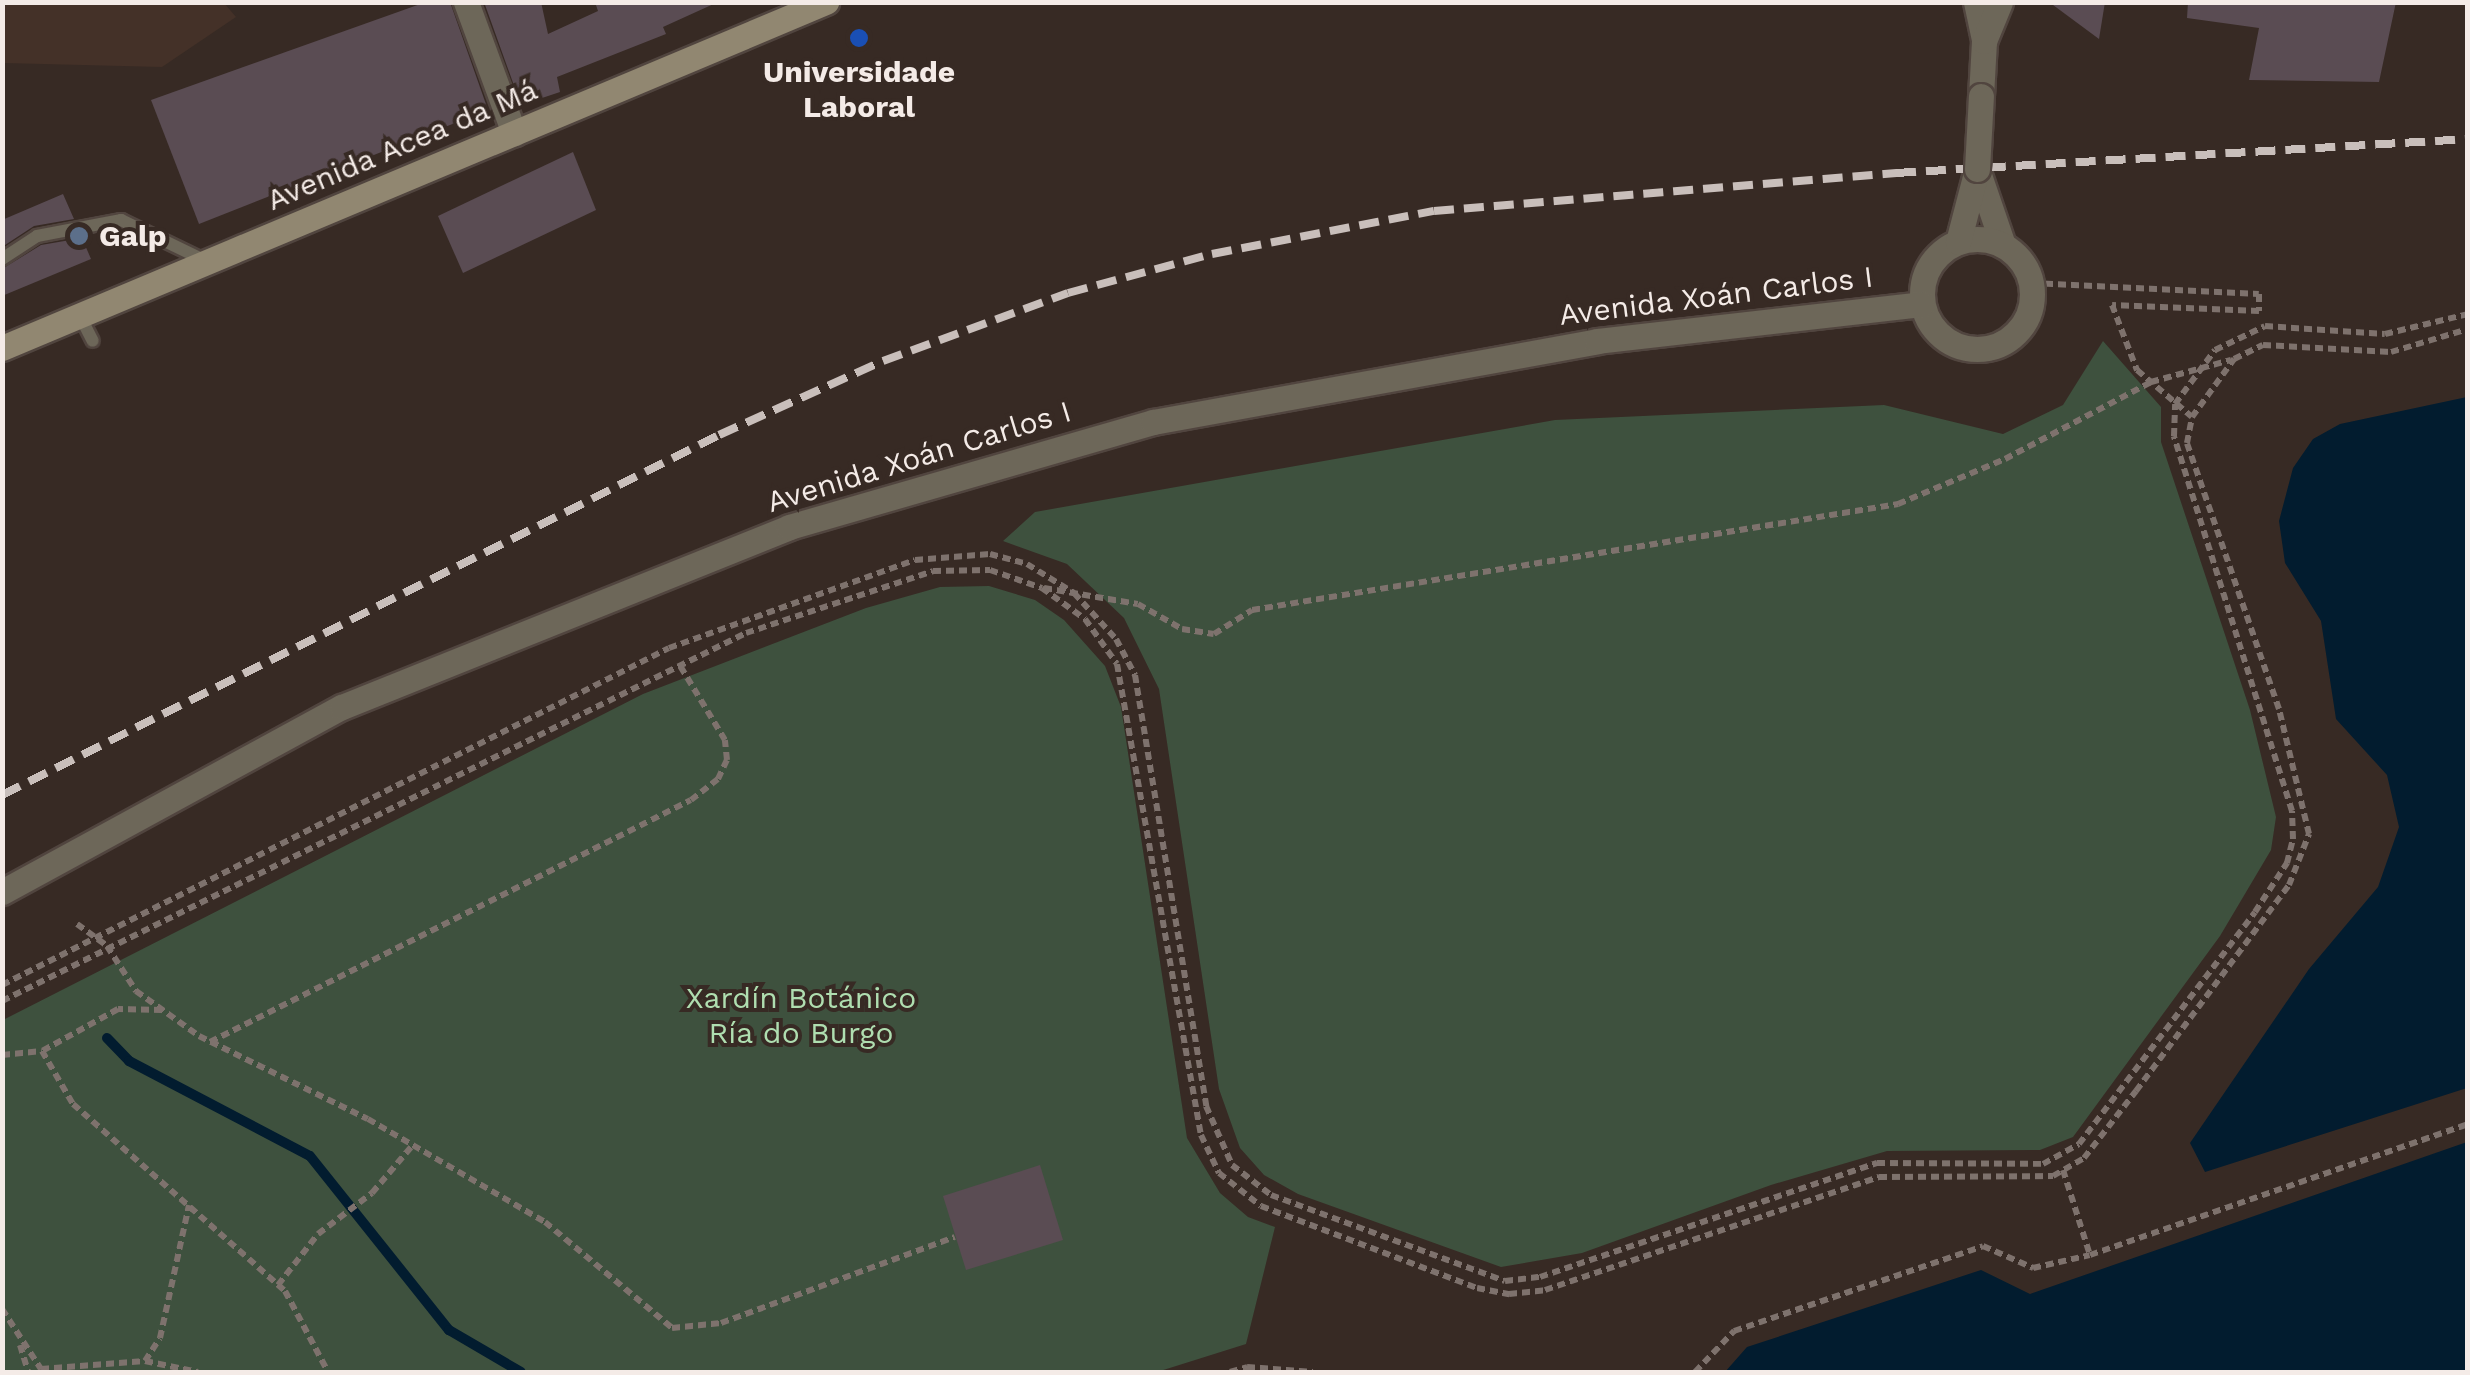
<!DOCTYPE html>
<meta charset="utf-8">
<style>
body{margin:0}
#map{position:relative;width:2470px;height:1375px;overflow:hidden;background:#372a24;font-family:"Work Sans",sans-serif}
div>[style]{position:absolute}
.built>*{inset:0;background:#443128}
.green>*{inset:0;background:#3e513e}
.water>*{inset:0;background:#021c2f}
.stream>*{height:10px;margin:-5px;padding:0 5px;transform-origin:5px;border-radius:5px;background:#021c2f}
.building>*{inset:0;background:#5a4c53}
.path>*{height:6px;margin-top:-3px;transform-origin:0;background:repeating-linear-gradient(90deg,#7e726d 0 8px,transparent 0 13px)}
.roads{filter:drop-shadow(2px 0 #51453f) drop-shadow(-2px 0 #51453f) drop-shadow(0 2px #51453f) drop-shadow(0 -2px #51453f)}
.service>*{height:12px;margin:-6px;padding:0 6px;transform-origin:6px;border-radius:6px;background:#6d6759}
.minor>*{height:25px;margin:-12.5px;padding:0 12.5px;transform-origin:12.5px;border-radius:12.5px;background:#6d6759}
.tertiary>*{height:25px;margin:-12.5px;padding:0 12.5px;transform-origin:12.5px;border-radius:12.5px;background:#6d6759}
.tertiary>.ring{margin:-12.5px;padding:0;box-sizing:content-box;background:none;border:25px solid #6d6759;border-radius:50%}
.secondary>*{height:25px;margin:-12.5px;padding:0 12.5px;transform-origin:12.5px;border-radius:12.5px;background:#918771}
.rail>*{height:8px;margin-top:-4px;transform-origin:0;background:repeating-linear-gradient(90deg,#c9bfbb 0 20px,transparent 0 30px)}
.bridges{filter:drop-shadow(2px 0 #51453f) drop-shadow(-2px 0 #51453f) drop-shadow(0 2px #51453f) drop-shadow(0 -2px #51453f)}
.tertiary-bridge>*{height:25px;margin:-12.5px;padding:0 12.5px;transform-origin:12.5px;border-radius:12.5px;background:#6d6759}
.dots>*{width:28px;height:28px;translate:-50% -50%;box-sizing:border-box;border:5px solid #372a24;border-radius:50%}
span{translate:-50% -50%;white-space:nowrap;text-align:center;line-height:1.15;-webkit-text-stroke:8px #372a24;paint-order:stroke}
.poi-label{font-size:30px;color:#f4ebe7;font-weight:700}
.left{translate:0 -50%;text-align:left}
.street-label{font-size:30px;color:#f4ebe7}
.park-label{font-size:30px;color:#afdeb0}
.frame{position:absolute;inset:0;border:5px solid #f4ebe7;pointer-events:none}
</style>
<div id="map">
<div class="built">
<div style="clip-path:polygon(3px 3px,224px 3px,236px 17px,162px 67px,3px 63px)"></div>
</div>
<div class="green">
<div style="clip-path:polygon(2103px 341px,2161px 407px,2161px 442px,2250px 710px,2276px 817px,2271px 850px,2220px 936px,2073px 1137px,2040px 1150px,1887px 1151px,1771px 1185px,1582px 1253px,1501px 1267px,1298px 1194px,1264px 1175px,1240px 1148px,1219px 1089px,1159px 689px,1124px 618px,1067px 564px,1003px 541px,1035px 512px,1555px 420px,1884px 405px,2003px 434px,2063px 405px)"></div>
<div style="clip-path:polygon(989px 586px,1035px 600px,1064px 620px,1105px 666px,1121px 707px,1187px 1138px,1220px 1193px,1248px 1217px,1275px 1227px,1246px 1344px,1157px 1372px,3px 1372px,3px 1020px,643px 694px,866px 608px,940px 587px)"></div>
</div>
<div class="water">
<div style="clip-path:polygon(2467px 397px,2467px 1088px,2205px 1172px,2190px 1143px,2309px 969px,2378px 887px,2399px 827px,2387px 775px,2336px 719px,2321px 621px,2285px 563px,2279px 521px,2293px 468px,2313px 439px,2340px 424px)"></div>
<div style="clip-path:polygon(2467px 1142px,2467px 1372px,1725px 1372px,1747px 1347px,1981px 1270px,2030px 1294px)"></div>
</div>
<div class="stream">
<div style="left:107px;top:1038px;width:32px;rotate:46deg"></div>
<div style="left:129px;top:1061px;width:204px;rotate:27.7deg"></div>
<div style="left:310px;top:1156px;width:223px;rotate:51.4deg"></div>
<div style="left:449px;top:1330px;width:83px;rotate:30.3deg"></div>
</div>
<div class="building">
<div style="clip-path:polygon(426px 2px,450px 2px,488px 110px,199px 224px,151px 100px)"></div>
<div style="clip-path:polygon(484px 2px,541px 2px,548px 34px,598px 11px,595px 2px,718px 2px,663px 27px,666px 34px,557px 77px,560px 92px,521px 105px)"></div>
<div style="clip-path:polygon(2049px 2px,2105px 2px,2099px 39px)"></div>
<div style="clip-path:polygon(2188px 2px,2396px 2px,2379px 82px,2249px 80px,2259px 28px,2187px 18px)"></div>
<div style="clip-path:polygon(573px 152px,596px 210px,463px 273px,438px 216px)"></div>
<div style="clip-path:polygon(63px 194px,74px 219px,34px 226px,2px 247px,2px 220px)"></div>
<div style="clip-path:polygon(82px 238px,91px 259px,2px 296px,2px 269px,41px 245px)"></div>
<div style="clip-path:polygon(1040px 1165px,1063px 1240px,966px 1270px,943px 1196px)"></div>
</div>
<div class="path">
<div style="left:2032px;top:283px;width:227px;rotate:2.8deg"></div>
<div style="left:2259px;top:294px;width:17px;rotate:90deg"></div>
<div style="left:2259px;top:311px;width:147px;rotate:-177.7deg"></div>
<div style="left:2112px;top:305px;width:70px;rotate:69deg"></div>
<div style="left:2137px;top:370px;width:72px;rotate:40.5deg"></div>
<div style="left:1044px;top:588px;width:95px;rotate:9.7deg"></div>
<div style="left:1138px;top:604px;width:51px;rotate:29.6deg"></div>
<div style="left:1182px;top:629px;width:32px;rotate:9deg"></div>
<div style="left:1214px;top:634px;width:45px;rotate:-32.3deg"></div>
<div style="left:1252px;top:610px;width:655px;rotate:-9.32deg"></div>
<div style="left:1898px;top:504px;width:116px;rotate:-22.8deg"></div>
<div style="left:2005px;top:459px;width:165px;rotate:-27.8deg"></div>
<div style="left:2151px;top:382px;width:83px;rotate:-15.4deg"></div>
<div style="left:77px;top:924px;width:37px;rotate:36deg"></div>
<div style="left:107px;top:946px;width:54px;rotate:57.2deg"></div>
<div style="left:136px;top:991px;width:77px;rotate:35.5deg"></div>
<div style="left:199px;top:1036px;width:188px;rotate:26.2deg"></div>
<div style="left:368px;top:1119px;width:205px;rotate:30.2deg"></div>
<div style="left:545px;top:1222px;width:165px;rotate:39.8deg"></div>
<div style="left:672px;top:1328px;width:49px;rotate:-5.8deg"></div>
<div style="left:721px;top:1323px;width:249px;rotate:-20.2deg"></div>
<div style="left:2px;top:985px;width:747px;rotate:-26.81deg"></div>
<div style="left:669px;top:648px;width:261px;rotate:-19.7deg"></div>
<div style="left:915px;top:560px;width:75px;rotate:-4.6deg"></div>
<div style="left:990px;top:554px;width:38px;rotate:15deg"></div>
<div style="left:1027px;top:564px;width:55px;rotate:31.7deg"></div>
<div style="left:1074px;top:593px;width:62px;rotate:47.6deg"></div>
<div style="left:1116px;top:639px;width:41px;rotate:62.2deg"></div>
<div style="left:1135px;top:675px;width:437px;rotate:80.6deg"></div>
<div style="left:1206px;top:1106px;width:64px;rotate:66.2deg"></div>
<div style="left:1232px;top:1165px;width:49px;rotate:37.6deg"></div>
<div style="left:1271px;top:1195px;width:249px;rotate:20.2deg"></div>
<div style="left:1505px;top:1281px;width:35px;rotate:-7deg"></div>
<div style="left:1540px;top:1277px;width:356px;rotate:-18.7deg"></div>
<div style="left:1877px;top:1163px;width:166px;rotate:0.3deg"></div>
<div style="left:2043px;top:1164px;width:41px;rotate:-29.1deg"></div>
<div style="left:2079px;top:1144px;width:291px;rotate:-52.8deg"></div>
<div style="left:2255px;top:912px;width:59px;rotate:-56.9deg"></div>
<div style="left:2287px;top:863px;width:25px;rotate:-76deg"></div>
<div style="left:2293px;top:839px;width:28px;rotate:-92deg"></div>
<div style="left:2292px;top:811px;width:393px;rotate:-107.5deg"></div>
<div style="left:2174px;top:436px;width:32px;rotate:-88deg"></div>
<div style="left:2175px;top:404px;width:67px;rotate:-53.5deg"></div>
<div style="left:2215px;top:350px;width:55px;rotate:-25.6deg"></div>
<div style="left:2265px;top:326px;width:120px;rotate:3.8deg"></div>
<div style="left:2385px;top:334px;width:85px;rotate:-13.5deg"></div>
<div style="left:2px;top:1001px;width:830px;rotate:-26.32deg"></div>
<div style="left:746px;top:633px;width:197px;rotate:-18.3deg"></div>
<div style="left:933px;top:571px;width:57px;rotate:-1deg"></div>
<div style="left:990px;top:570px;width:55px;rotate:19.1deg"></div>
<div style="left:1042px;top:588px;width:53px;rotate:35.8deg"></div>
<div style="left:1085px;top:619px;width:55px;rotate:54.6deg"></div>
<div style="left:1117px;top:664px;width:478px;rotate:79.9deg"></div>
<div style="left:1201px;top:1135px;width:42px;rotate:64.7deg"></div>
<div style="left:1219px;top:1173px;width:53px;rotate:38.2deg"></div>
<div style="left:1261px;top:1206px;width:231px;rotate:20.8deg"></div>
<div style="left:1477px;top:1288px;width:33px;rotate:11deg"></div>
<div style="left:1509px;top:1294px;width:36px;rotate:-6deg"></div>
<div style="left:1545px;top:1290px;width:353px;rotate:-18.7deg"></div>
<div style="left:1879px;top:1177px;width:174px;rotate:-0.3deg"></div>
<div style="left:2053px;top:1176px;width:36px;rotate:-30deg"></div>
<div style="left:2084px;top:1158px;width:85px;rotate:-52.2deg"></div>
<div style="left:2136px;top:1091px;width:257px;rotate:-53.4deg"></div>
<div style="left:2289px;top:885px;width:55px;rotate:-68.6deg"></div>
<div style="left:2309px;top:834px;width:129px;rotate:-103.5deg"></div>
<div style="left:2279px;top:709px;width:281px;rotate:-109.1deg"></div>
<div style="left:2187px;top:443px;width:26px;rotate:-79deg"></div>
<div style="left:2192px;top:417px;width:72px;rotate:-54.1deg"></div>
<div style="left:2234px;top:359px;width:32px;rotate:-26deg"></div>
<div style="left:2263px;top:345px;width:128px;rotate:3.1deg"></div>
<div style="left:2391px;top:352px;width:80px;rotate:-16.6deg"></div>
<div style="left:162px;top:1010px;width:44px;rotate:-178.7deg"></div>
<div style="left:118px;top:1009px;width:87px;rotate:151.1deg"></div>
<div style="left:42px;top:1051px;width:61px;rotate:59.7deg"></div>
<div style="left:73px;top:1104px;width:283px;rotate:41.4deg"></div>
<div style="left:285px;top:1291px;width:92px;rotate:62deg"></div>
<div style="left:210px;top:1042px;width:538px;rotate:-26.71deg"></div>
<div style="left:691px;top:800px;width:34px;rotate:-38deg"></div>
<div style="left:718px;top:779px;width:21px;rotate:-65deg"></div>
<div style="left:727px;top:760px;width:20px;rotate:-96deg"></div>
<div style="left:725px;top:740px;width:89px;rotate:-121.2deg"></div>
<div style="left:2px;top:1055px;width:40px;rotate:-5.7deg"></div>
<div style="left:2063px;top:1170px;width:89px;rotate:72.4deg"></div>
<div style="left:278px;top:1285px;width:65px;rotate:-51.9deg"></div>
<div style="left:318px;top:1234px;width:68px;rotate:-37.2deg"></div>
<div style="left:372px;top:1193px;width:62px;rotate:-49.6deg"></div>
<div style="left:2px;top:1309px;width:72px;rotate:57deg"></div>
<div style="left:41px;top:1369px;width:104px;rotate:-4.4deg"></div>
<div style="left:145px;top:1361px;width:27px;rotate:-57deg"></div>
<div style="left:160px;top:1338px;width:136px;rotate:-77.7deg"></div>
<div style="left:20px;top:1345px;width:28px;rotate:73deg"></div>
<div style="left:145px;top:1361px;width:54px;rotate:11.7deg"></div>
<div style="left:1230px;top:1372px;width:18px;rotate:-16deg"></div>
<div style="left:1247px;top:1367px;width:66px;rotate:4.3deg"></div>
<div style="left:1695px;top:1372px;width:57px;rotate:-46.4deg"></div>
<div style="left:1734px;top:1331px;width:263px;rotate:-18.8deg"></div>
<div style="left:1983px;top:1246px;width:55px;rotate:23.7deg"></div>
<div style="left:2033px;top:1268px;width:58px;rotate:-12.8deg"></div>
<div style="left:2090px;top:1255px;width:400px;rotate:-19.1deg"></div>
</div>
<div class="roads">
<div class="service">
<div style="left:2px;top:259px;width:42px;rotate:-33.3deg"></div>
<div style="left:37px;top:236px;width:86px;rotate:-10.8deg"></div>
<div style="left:121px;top:220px;width:94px;rotate:25.8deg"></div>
<div style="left:79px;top:314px;width:30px;rotate:63deg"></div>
</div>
<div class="minor">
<div style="left:466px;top:2px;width:140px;rotate:69.9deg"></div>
</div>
<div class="tertiary">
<div style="left:1976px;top:2px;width:40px;rotate:78deg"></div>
<div style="left:1984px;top:41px;width:55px;rotate:93.1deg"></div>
<div style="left:1984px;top:41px;width:42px;rotate:-67.7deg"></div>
<div style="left:1977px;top:169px;width:80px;rotate:71.1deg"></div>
<div class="ring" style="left:1922px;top:239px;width:85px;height:85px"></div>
<div style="left:1958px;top:242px;width:75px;rotate:-75.4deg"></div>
<div style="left:2px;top:892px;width:387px;rotate:-28.6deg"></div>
<div style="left:342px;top:707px;width:482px;rotate:-21.9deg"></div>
<div style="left:789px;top:527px;width:379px;rotate:-16.1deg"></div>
<div style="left:1153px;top:422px;width:451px;rotate:-10.3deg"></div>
<div style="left:1597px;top:341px;width:327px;rotate:-6.5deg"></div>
</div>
<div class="secondary">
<div style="left:2px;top:348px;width:894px;rotate:-22.78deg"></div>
</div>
</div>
<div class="rail">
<div style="left:2px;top:795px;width:802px;rotate:-26.66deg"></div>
<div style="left:719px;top:435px;width:180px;rotate:-24.3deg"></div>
<div style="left:883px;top:361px;width:197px;rotate:-20.2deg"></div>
<div style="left:1068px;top:293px;width:149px;rotate:-15.2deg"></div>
<div style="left:1212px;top:254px;width:226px;rotate:-11deg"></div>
<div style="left:1434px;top:211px;width:464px;rotate:-4.7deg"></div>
<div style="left:1896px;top:173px;width:573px;rotate:-3.4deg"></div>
</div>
<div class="bridges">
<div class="tertiary-bridge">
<div style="left:1977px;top:169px;width:73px;rotate:-86.9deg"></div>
</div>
</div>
<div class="dots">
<div style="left:859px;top:38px;background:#1a4fb4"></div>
<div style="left:79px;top:236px;background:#5c6f8a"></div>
</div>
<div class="poi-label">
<span style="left:859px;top:89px">Universidade<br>Laboral</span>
<span class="left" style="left:99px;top:236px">Galp</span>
</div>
<div class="street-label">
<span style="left:402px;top:145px;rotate:-23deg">Avenida Acea da Má</span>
<span style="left:1716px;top:296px;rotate:-7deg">Avenida Xoán Carlos I</span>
<span style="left:919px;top:457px;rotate:-17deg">Avenida Xoán Carlos I</span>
</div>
<div class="park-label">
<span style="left:801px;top:1015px">Xardín Botánico<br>Ría do Burgo</span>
</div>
<div class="frame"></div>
</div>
